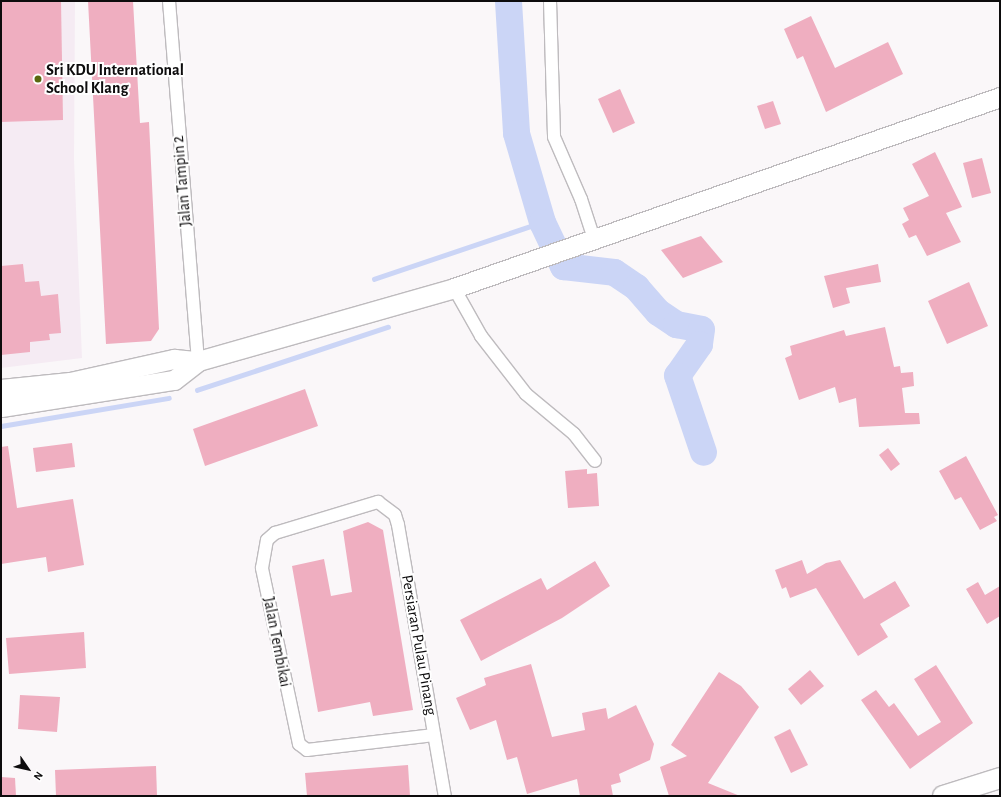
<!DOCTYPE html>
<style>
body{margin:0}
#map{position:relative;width:1001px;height:797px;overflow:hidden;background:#faf7f9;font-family:"Alegreya Sans",sans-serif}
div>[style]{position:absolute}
.built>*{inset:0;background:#f5ebf3}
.stream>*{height:4.5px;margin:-2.25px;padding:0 2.25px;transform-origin:2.25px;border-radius:2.25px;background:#cbd5f6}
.river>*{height:27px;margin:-13.5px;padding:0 13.5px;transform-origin:13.5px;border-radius:13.5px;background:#cbd5f6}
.building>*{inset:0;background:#efaec0}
.roads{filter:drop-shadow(1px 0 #bebbbe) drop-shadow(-1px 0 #bebbbe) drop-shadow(0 1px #bebbbe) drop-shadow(0 -1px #bebbbe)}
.minor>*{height:12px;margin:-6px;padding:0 6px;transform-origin:6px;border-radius:6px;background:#fff}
.primary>*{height:19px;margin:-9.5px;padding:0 9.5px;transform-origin:9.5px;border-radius:9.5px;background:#fff}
.trunk>*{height:20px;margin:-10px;padding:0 10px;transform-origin:10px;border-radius:10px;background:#fff}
.dots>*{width:11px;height:11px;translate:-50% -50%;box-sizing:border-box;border:2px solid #fff;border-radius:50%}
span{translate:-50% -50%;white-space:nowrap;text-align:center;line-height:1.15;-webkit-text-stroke:4px #fff;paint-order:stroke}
.poi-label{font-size:16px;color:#0d0c0d;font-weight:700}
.left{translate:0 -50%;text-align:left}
.street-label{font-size:16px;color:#0d0c0d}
.frame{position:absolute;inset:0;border:2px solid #0d0c0d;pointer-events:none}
.north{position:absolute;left:8px;top:749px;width:40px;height:40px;-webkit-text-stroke:3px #fff;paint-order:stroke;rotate:124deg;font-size:11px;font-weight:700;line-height:16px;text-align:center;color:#0d0c0d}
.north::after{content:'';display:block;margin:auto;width:14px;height:18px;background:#0d0c0d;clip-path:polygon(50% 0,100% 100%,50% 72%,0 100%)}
</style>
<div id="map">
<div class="built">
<div style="clip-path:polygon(1px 1px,75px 1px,74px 159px,82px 358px,1px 368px)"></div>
</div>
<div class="stream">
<div style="left:374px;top:279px;width:177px;rotate:-18.7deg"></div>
<div style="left:197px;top:390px;width:201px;rotate:-18.3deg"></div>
<div style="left:1px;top:426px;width:170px;rotate:-9.5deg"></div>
</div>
<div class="river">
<div style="left:508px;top:1px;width:132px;rotate:86.5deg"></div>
<div style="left:516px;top:133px;width:93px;rotate:73.7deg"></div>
<div style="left:542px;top:222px;width:49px;rotate:64.5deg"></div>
<div style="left:563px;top:266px;width:51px;rotate:6.7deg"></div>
<div style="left:614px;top:272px;width:27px;rotate:34deg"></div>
<div style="left:636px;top:287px;width:33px;rotate:49deg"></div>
<div style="left:658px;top:312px;width:22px;rotate:34deg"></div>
<div style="left:676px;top:324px;width:25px;rotate:11deg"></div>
<div style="left:701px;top:329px;width:15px;rotate:98deg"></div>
<div style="left:699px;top:344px;width:38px;rotate:125deg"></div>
<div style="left:677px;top:375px;width:81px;rotate:71.3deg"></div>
</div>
<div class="building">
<div style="clip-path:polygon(1px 1px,61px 1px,63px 120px,1px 122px)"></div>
<div style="clip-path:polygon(88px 1px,133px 1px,140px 123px,149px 122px,159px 329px,151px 341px,106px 344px)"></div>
<div style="clip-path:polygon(811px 16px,835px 68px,888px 42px,903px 74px,826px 112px,803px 56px,797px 59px,784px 29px)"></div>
<div style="clip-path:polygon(620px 89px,635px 123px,613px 133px,598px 99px)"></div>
<div style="clip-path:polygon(773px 101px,781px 124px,765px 129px,757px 106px)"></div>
<div style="clip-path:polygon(935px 152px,962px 207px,946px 213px,961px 242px,927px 256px,916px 235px,909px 238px,902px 224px,909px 220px,903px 208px,929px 196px,912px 164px)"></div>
<div style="clip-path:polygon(982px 158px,991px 193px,972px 198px,963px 163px)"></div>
<div style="clip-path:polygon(701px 236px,723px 262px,683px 278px,661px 250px)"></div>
<div style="clip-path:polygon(23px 264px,25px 282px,39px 281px,41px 296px,58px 294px,61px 333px,49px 334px,50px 340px,30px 342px,30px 352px,1px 355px,1px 266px)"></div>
<div style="clip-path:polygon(878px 264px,881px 282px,846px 288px,850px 303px,833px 308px,824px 276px)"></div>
<div style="clip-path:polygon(969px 282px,988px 326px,947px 344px,928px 301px)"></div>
<div style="clip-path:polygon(885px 327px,894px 367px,900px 366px,901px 373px,913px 372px,914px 386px,902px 388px,905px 413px,919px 413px,920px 424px,859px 427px,856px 398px,839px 403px,835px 387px,799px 400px,785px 358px,792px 355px,790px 346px,844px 330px,846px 336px)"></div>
<div style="clip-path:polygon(305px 389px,318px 426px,205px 466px,193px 429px)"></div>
<div style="clip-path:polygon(72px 443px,75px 467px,36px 472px,33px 448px)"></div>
<div style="clip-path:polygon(8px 446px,17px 508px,73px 499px,84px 565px,48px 572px,46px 557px,1px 564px,1px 447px)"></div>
<div style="clip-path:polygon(888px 448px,900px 464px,891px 471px,879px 455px)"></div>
<div style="clip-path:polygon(966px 456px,998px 515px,994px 517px,997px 521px,980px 530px,961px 497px,955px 500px,939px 471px)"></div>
<div style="clip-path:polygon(587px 469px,587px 474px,597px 473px,599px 506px,568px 508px,565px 471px)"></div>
<div style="clip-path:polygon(368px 522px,383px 530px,413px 710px,373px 716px,370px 702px,318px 712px,292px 566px,324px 559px,331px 596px,352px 592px,343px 531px)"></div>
<div style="clip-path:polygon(802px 560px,807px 574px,826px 563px,840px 560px,864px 599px,895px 581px,910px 606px,880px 624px,888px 637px,858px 656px,816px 588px,790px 598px,786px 587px,782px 589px,775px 570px)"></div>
<div style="clip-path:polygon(595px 561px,610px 586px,562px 618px,481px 661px,460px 620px,541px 578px,547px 590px)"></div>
<div style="clip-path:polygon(978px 582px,985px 595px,1000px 586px,1000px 616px,987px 624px,966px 589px)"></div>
<div style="clip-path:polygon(84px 632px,86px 668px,9px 674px,6px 638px)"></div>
<div style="clip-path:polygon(531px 664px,552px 737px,585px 730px,582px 713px,606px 708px,608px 719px,636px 705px,654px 744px,650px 760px,619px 774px,621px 782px,611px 785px,613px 796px,580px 796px,577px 779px,527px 794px,517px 757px,507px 760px,496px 720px,470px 730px,456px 698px,486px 685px,484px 678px)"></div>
<div style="clip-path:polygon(936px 665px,973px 723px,910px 769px,861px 700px,876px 690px,889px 707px,894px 703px,918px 736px,941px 722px,914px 679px)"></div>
<div style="clip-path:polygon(810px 670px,824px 686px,801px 705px,788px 689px)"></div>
<div style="clip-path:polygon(719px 672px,741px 686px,759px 707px,708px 783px,740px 796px,669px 796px,660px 767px,687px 756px,671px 745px)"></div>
<div style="clip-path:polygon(20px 695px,60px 697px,57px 732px,18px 729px)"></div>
<div style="clip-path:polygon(790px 729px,808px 765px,791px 773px,774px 737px)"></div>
<div style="clip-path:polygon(408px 765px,410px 796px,307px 796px,305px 773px)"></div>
<div style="clip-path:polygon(156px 766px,157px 796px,56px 796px,55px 770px)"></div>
<div style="clip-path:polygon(1px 777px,15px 778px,16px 796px,1px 796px)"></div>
</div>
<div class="roads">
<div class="minor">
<div style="left:169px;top:1px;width:361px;rotate:85.4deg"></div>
<div style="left:550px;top:1px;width:136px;rotate:88.3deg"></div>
<div style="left:554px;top:137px;width:68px;rotate:66.5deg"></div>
<div style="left:581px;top:199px;width:42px;rotate:72deg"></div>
<div style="left:454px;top:288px;width:55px;rotate:60.6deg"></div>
<div style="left:481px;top:336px;width:73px;rotate:52.2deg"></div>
<div style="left:526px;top:394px;width:62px;rotate:39.8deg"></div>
<div style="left:574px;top:434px;width:34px;rotate:52deg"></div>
<div style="left:434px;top:735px;width:128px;rotate:173.3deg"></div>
<div style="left:307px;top:750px;width:10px;rotate:-143deg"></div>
<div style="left:299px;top:744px;width:180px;rotate:-101.9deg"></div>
<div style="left:262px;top:568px;width:28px;rotate:-80deg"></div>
<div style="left:267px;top:540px;width:11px;rotate:-41deg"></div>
<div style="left:275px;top:533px;width:108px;rotate:-16.8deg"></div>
<div style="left:378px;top:502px;width:21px;rotate:37deg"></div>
<div style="left:395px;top:515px;width:10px;rotate:73deg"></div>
<div style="left:398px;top:525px;width:275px;rotate:80.2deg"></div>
</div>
<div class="primary">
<div style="left:1px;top:389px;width:69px;rotate:-5.8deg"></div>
<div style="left:70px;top:382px;width:107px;rotate:-12.5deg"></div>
<div style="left:174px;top:359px;width:24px;rotate:5deg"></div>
<div style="left:1px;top:407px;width:175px;rotate:-8.9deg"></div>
<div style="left:174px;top:380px;width:31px;rotate:-38deg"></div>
<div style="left:198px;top:361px;width:266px;rotate:-15.9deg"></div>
<div style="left:454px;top:288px;width:578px;rotate:-19.28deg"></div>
</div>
<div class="trunk">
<div style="left:943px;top:796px;width:60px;rotate:-17.5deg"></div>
</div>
</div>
<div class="dots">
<div style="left:38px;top:79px;background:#596810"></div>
</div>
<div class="poi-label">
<span class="left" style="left:46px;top:79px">Sri KDU International<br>School Klang</span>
</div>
<div class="street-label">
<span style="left:182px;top:181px;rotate:-95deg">Jalan Tampin 2</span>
<span style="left:277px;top:642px;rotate:79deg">Jalan Tembikai</span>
<span style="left:419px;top:645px;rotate:80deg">Persiaran Pulau Pinang</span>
</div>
<div class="frame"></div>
<div class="north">N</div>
</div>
